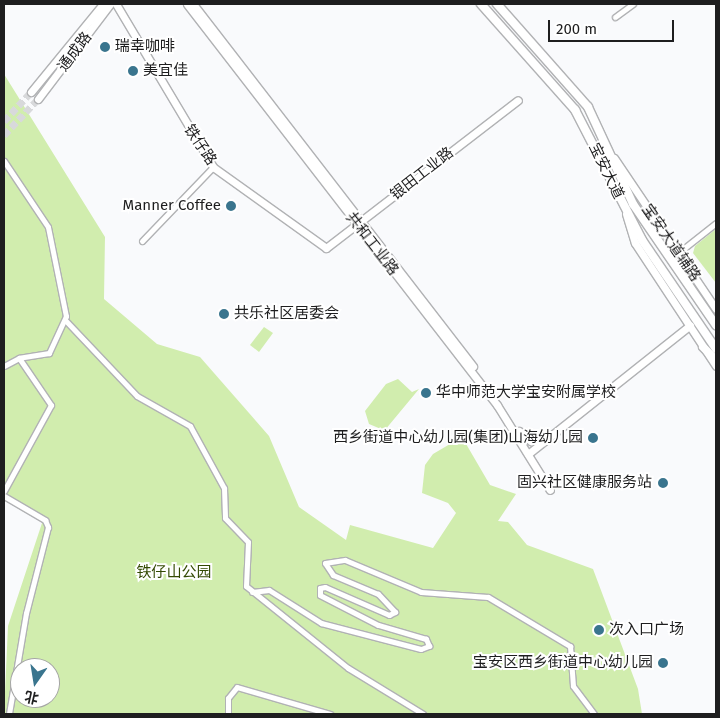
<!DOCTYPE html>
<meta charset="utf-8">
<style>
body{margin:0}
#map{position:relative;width:720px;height:718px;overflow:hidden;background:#f9fafc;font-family:"Fira Sans","Noto Sans SC",sans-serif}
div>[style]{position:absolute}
.green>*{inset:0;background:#d1edae}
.secondary-tunnel>*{height:7px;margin-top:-3.5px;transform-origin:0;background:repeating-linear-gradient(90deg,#d8d9db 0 7px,transparent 0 10.5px)}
.roads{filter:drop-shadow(1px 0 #b1b2b4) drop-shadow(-1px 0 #b1b2b4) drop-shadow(0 1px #b1b2b4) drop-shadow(0 -1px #b1b2b4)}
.street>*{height:5px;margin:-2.5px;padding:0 2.5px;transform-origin:2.5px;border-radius:2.5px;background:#fff}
.secondary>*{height:7px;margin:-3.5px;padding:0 3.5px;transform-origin:3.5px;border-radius:3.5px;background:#fff}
.primary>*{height:8px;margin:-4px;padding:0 4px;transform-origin:4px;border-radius:4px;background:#fff}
.dots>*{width:14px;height:14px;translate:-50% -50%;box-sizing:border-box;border:2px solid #fff;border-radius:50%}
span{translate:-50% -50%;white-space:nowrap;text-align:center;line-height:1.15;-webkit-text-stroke:4px #fff;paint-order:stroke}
.poi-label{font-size:15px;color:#1e1e1f}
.left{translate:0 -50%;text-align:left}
.right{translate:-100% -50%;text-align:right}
.street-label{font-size:15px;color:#1e1e1f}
.park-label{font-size:15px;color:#334a03}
.frame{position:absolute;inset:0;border:5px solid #1e1e1f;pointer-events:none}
.north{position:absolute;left:10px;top:658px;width:50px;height:50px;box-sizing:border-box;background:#fff;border:1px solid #a5a5a5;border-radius:50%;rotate:193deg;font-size:14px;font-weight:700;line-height:20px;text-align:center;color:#1e1e1f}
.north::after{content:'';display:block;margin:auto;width:18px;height:22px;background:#3a758e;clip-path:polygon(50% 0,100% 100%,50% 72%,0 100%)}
.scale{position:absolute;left:548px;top:20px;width:126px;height:22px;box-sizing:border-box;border:2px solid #1e1e1f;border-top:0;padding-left:6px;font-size:15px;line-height:18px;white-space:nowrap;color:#1e1e1f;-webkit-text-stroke:4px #fff;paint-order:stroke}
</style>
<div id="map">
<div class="green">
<div style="clip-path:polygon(evenodd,4px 74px,105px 237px,104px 299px,157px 344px,200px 357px,269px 436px,299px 507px,346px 540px,350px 525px,433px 548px,456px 513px,448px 503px,422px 493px,425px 465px,433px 454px,462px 437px,490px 485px,516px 494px,498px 521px,508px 522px,527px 545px,593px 569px,638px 689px,642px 714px,4px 714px,8px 626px,44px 517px,4px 492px,4px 74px,20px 668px,50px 668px,50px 698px,20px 698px,20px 668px)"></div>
<div style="clip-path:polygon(716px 229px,716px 283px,693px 253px,695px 246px)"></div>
<div style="clip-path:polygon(264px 327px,273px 333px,259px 352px,250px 345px)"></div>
<div style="clip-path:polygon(398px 379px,412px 392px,419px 389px,380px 436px,381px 429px,369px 424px,365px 411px,386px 384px)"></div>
</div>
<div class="secondary-tunnel">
<div style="left:4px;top:121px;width:40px;rotate:-47deg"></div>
<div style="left:4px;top:135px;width:50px;rotate:-46.6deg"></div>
</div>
<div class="roads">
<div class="street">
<div style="left:615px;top:17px;width:22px;rotate:-36deg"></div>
<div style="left:4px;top:161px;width:79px;rotate:56.3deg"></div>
<div style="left:48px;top:227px;width:91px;rotate:78.6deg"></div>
<div style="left:66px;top:316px;width:41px;rotate:114.7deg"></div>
<div style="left:49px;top:353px;width:30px;rotate:171deg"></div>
<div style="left:142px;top:241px;width:103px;rotate:-46.2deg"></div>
<div style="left:678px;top:253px;width:48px;rotate:-38.3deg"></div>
<div style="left:66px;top:321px;width:103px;rotate:46.6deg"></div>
<div style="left:137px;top:396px;width:61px;rotate:29.5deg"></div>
<div style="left:190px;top:426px;width:71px;rotate:61.3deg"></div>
<div style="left:224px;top:488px;width:30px;rotate:88deg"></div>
<div style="left:225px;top:518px;width:33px;rotate:46deg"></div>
<div style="left:248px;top:542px;width:44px;rotate:92.6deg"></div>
<div style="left:246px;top:586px;width:131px;rotate:38.8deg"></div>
<div style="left:348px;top:668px;width:88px;rotate:31.5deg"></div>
<div style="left:4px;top:366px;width:17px;rotate:-28deg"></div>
<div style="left:19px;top:358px;width:57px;rotate:55.8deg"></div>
<div style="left:51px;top:405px;width:98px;rotate:118.7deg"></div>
<div style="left:4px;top:496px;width:48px;rotate:30.3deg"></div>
<div style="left:45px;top:520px;width:8px;rotate:67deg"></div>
<div style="left:48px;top:527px;width:89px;rotate:104.3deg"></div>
<div style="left:26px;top:613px;width:102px;rotate:99.6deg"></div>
<div style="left:252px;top:592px;width:17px;rotate:-7deg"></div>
<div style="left:269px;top:590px;width:62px;rotate:32.4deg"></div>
<div style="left:321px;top:623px;width:103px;rotate:14.6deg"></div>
<div style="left:421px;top:649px;width:9px;rotate:-21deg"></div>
<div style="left:429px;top:646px;width:8px;rotate:-113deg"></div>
<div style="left:426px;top:639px;width:50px;rotate:-163.7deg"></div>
<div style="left:378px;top:625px;width:65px;rotate:-152.7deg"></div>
<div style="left:320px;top:595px;width:7px;rotate:-90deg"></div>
<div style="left:320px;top:588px;width:5px;rotate:-11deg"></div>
<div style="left:325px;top:587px;width:70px;rotate:23.6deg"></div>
<div style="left:389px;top:615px;width:7px;rotate:-27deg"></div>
<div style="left:395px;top:612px;width:25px;rotate:-133deg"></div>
<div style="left:378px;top:594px;width:49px;rotate:-157.1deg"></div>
<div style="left:333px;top:575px;width:14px;rotate:-124deg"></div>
<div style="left:325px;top:563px;width:20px;rotate:-9deg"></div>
<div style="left:345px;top:560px;width:82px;rotate:22.8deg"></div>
<div style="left:421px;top:592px;width:67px;rotate:4.3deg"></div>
<div style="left:488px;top:597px;width:96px;rotate:30.9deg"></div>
<div style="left:570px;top:646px;width:40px;rotate:85.7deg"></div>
<div style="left:573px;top:686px;width:35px;rotate:53deg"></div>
<div style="left:228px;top:714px;width:16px;rotate:-90deg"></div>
<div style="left:228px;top:698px;width:14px;rotate:-51deg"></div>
<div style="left:237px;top:687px;width:97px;rotate:16.2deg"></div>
</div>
<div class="secondary">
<div style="left:116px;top:4px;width:190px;rotate:59.2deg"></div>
<div style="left:213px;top:167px;width:139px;rotate:35.6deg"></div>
<div style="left:326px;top:248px;width:242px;rotate:-37.6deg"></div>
<div style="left:187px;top:4px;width:507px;rotate:52.29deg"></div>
<div style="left:497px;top:405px;width:100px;rotate:58.1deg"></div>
<div style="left:193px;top:4px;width:458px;rotate:52.3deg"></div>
<div style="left:31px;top:92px;width:114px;rotate:-50.7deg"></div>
<div style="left:38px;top:99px;width:119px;rotate:-52.8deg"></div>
<div style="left:614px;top:158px;width:182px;rotate:56deg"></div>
<div style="left:626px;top:214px;width:30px;rotate:73deg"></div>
<div style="left:635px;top:243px;width:147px;rotate:56.6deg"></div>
<div style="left:519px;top:431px;width:16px;rotate:40deg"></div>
<div style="left:531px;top:441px;width:12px"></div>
<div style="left:528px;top:454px;width:207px;rotate:-38.5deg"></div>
</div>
<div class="primary">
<div style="left:481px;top:4px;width:142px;rotate:48.4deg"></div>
<div style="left:575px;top:110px;width:146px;rotate:62.7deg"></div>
<div style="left:642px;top:240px;width:132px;rotate:55.8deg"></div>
<div style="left:497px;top:4px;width:137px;rotate:48.5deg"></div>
<div style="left:588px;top:107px;width:107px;rotate:65.1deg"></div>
<div style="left:633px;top:204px;width:147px;rotate:55.6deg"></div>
<div style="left:703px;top:347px;width:18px;rotate:45deg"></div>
</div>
</div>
<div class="dots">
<div style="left:105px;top:47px;background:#3a758e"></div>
<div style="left:133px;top:71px;background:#3a758e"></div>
<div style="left:231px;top:206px;background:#3a758e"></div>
<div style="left:224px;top:314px;background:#3a758e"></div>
<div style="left:426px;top:393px;background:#3a758e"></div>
<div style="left:593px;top:438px;background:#3a758e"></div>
<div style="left:663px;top:483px;background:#3a758e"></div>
<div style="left:599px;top:630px;background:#3a758e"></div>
<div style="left:663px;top:663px;background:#3a758e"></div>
</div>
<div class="poi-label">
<span class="left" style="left:115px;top:47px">瑞幸咖啡</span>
<span class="left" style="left:143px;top:71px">美宜佳</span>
<span class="right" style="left:221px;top:206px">Manner Coffee</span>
<span class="left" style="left:234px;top:314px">共乐社区居委会</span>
<span class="left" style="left:436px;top:393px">华中师范大学宝安附属学校</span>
<span class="right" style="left:583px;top:438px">西乡街道中心幼儿园(集团)山海幼儿园</span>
<span class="right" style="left:652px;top:483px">固兴社区健康服务站</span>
<span class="left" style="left:609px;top:630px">次入口广场</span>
<span class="right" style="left:653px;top:663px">宝安区西乡街道中心幼儿园</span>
</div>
<div class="street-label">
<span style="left:75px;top:52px;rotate:-53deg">通成路</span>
<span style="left:200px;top:145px;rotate:56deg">铁仔路</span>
<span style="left:606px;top:171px;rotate:64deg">宝安大道</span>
<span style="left:422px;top:174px;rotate:-38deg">银田工业路</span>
<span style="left:671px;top:243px;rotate:55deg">宝安大道辅路</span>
<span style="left:372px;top:244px;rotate:52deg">共和工业路</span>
</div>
<div class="park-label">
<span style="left:174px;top:573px">铁仔山公园</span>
</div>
<div class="frame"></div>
<div class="north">北</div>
<div class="scale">200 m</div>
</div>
